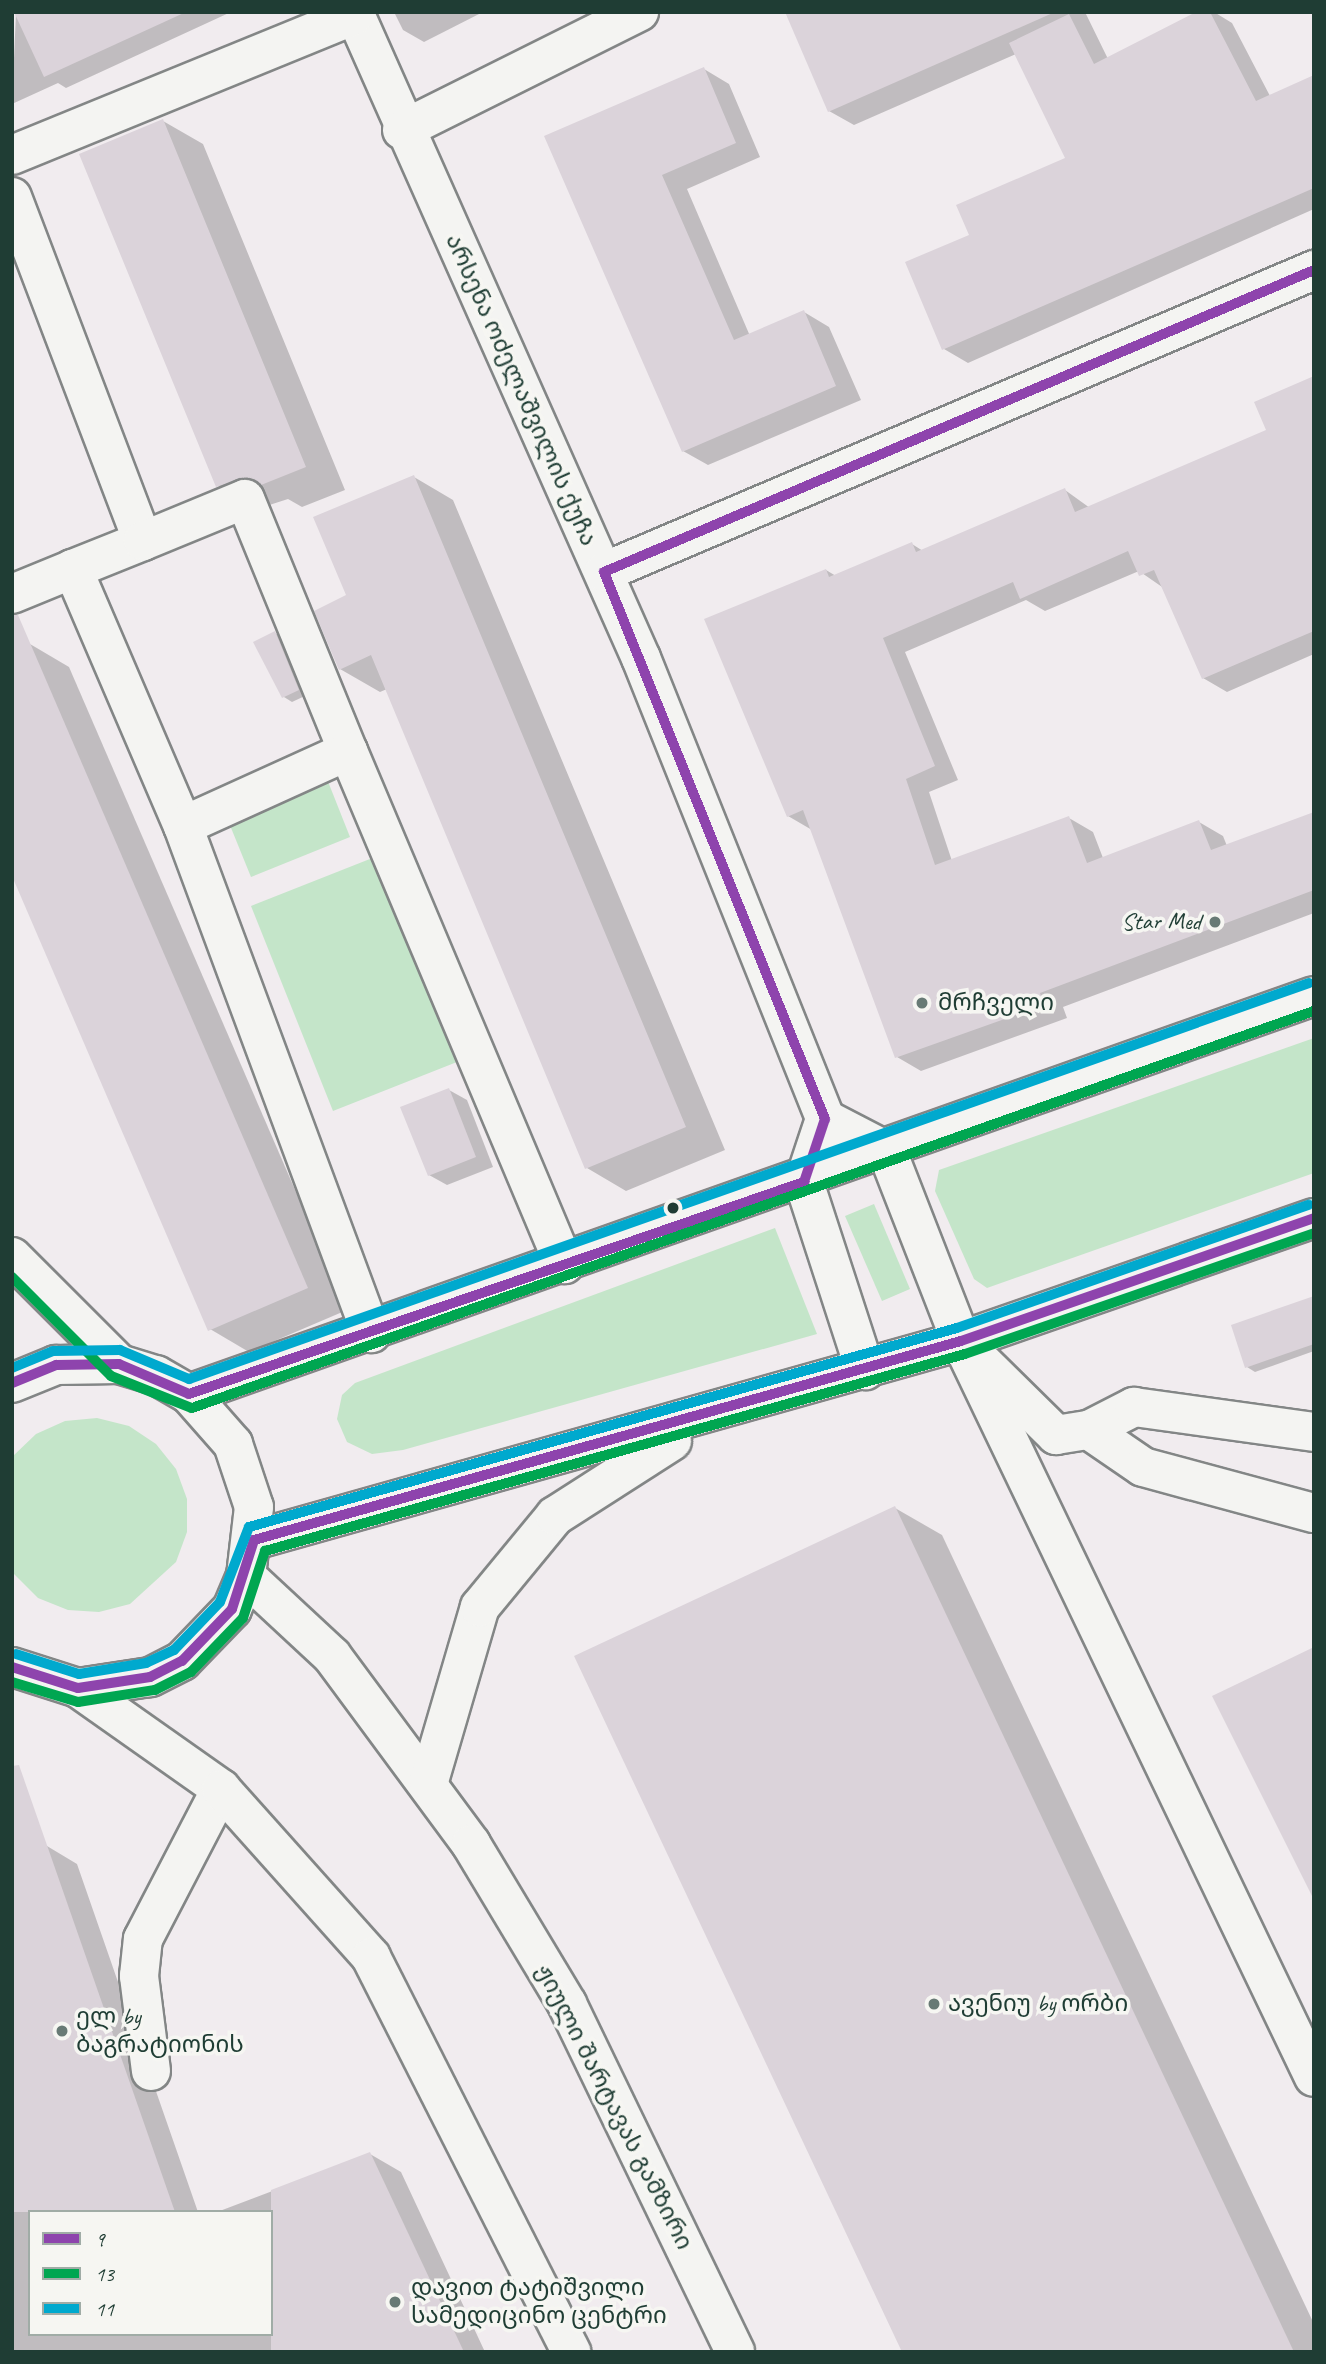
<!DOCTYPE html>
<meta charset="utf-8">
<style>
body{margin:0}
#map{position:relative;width:1326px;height:2364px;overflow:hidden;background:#f1ecef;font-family:Caveat,"Noto Sans Georgian",sans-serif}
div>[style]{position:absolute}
.green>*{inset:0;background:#c4e5c9}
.shadow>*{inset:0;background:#0003}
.building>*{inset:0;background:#dbd3da}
.roads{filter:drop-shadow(2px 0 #838686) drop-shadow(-2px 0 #838686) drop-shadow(0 2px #838686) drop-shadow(0 -2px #838686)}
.minor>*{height:38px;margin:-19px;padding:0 19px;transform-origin:19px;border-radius:19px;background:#f4f4f2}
.major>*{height:38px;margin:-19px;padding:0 19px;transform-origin:19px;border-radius:19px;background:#f4f4f2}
.bus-1>*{height:10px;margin:-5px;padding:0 5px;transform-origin:5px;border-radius:5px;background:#8e44ad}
.bus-2>*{height:10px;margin:-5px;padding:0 5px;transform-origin:5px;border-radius:5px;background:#00a651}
.bus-3>*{height:10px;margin:-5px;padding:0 5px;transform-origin:5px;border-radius:5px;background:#00a9ce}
.dots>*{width:19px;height:19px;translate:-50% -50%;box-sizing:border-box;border:4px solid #f6f6f2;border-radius:50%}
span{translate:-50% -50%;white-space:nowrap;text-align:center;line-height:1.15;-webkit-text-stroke:7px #f6f6f2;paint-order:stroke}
.street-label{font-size:24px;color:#1f3d34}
.poi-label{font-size:24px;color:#1f3d34}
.right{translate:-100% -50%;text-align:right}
.left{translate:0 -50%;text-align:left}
.frame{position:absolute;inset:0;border:14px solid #1f3d34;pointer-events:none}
.legend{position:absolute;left:28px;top:2210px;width:245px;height:126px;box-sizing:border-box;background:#f6f6f2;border:2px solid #a0aca6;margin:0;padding:9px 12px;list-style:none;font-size:21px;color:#1f3d34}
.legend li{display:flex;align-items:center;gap:14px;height:35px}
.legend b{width:35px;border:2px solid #a0aca6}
</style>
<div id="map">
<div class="green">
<div style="clip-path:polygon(327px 779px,350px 837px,251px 877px,227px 818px)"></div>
<div style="clip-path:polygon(380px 855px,462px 1060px,333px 1111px,251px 906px)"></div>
<div style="clip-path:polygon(1314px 1038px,1314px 1173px,987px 1288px,974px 1279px,935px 1191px,939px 1170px)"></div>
<div style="clip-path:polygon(874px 1204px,910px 1289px,882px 1301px,845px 1216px)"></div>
<div style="clip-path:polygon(775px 1228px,817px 1334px,403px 1450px,372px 1454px,347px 1442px,337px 1419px,342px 1395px,355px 1383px)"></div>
<div style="clip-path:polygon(97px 1418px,129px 1426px,156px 1444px,176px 1469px,187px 1499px,187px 1532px,176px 1562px,130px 1604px,99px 1612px,68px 1610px,38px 1598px,12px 1572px,12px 1457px,36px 1434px,65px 1421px)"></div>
</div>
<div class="shadow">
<div style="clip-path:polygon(16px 12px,231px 12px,66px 88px,58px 83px,12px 104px)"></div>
<div style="clip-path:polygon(394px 12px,483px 12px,424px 42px,403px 30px)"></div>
<div style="clip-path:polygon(786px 12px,1085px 12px,1108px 59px,1200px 12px,1214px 12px,1232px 23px,1270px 96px,1314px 77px,1314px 209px,968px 363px,944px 349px,971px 235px,1067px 159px,1016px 54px,854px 125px,829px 111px)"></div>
<div style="clip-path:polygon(704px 69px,729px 84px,760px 157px,687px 189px,750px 336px,804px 312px,829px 327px,861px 400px,708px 465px,683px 451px,547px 137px)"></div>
<div style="clip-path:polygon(163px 121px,203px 144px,345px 490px,302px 507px,288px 499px,257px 509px,218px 486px)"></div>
<div style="clip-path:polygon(1314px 379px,1314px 654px,1227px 692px,1203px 678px,1165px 589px,1139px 571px,1045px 611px,1026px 600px,905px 652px,958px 780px,929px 792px,952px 861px,1069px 818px,1093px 832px,1103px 858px,1199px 822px,1223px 836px,1227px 846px,1314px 814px,1314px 913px,1063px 1007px,1067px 1018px,921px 1071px,897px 1057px,812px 830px,788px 816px,826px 570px,836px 576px,912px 544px,923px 551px,1065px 490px,1090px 508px,1268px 431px)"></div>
<div style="clip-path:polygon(414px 477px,453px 500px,725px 1150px,626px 1191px,587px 1168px,387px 689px,380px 692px,340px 669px)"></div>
<div style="clip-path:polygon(275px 633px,284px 638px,307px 695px,292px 702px,284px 697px)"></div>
<div style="clip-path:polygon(30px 644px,69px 667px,347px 1310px,249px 1352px,210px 1329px)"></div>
<div style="clip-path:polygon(449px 1090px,467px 1100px,493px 1167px,447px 1185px,429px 1175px)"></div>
<div style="clip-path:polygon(1314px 1298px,1314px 1351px,1255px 1372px,1247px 1367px)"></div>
<div style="clip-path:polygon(895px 1508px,942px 1535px,1314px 2324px,1314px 2352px,904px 2352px)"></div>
<div style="clip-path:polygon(47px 1846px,77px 1864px,198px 2212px,30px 2212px,30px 2334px,271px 2334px,271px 2212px,217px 2212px,370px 2154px,401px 2172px,485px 2352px,12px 2352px,12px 1858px)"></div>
</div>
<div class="building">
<div style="clip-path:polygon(14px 12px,186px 12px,44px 77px)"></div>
<div style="clip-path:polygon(785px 12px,1055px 12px,828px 112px)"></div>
<div style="clip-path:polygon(1196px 12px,1210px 12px,1256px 101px,1314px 75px,1314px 188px,942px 350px,905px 262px,969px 235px,956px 205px,1065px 158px,1009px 43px,1069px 14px,1094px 64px)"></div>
<div style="clip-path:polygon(704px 67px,736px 143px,662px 175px,734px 340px,804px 310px,836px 386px,682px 452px,544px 136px)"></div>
<div style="clip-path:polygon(163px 119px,306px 467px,261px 485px,247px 477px,216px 487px,79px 154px)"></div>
<div style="clip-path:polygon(1314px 376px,1314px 631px,1202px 679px,1154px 570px,1139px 576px,1128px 551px,1020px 599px,1013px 582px,883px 638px,935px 766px,906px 779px,935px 865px,1069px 816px,1087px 863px,1199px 820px,1211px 850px,1314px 812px,1314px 890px,1040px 993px,1044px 1005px,895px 1058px,803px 810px,787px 817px,704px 619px,826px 569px,829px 577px,912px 542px,916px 552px,1065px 488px,1075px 512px,1266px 430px,1254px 402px)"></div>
<div style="clip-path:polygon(414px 475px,686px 1127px,585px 1169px,371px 655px,339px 670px,314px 611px,346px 595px,313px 517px)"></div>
<div style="clip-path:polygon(12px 615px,18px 615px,308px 1288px,208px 1331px,12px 876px)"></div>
<div style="clip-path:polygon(275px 631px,299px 690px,282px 698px,253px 642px)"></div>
<div style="clip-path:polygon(449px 1088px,476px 1157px,428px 1176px,400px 1107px)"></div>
<div style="clip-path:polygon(1314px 1296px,1314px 1344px,1245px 1368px,1231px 1325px)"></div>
<div style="clip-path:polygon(895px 1506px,1294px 2352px,902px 2352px,574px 1656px)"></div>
<div style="clip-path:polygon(1314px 1647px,1314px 1900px,1212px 1696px)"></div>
<div style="clip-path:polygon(19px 1765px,175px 2212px,12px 2212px,12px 1766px)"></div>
<div style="clip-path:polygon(370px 2152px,464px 2352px,271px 2352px,271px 2190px)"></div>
</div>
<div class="roads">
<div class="minor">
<div style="left:354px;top:12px;width:707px;rotate:66.05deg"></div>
<div style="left:641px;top:658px;width:496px;rotate:68.2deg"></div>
<div style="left:825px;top:1119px;width:66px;rotate:108.4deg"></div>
<div style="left:804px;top:1182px;width:198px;rotate:72deg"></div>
<div style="left:402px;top:130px;width:265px;rotate:-26.5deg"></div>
<div style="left:12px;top:155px;width:370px;rotate:-22.2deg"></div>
<div style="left:12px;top:197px;width:368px;rotate:69.2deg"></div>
<div style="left:604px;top:572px;width:772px;rotate:-23.04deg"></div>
<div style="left:12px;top:594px;width:66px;rotate:-22.3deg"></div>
<div style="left:73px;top:569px;width:75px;rotate:-21.8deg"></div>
<div style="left:143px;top:541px;width:110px;rotate:-22.4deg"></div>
<div style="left:245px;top:499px;width:272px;rotate:67.8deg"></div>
<div style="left:348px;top:751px;width:181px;rotate:155.6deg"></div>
<div style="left:183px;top:826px;width:280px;rotate:-113.2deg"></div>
<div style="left:348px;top:751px;width:557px;rotate:67.17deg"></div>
<div style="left:183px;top:826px;width:541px;rotate:69.65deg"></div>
<div style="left:825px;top:1119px;width:70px;rotate:27.3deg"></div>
<div style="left:887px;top:1151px;width:204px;rotate:68.7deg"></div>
<div style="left:961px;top:1341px;width:816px;rotate:64.38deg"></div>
<div style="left:980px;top:1360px;width:107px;rotate:44.6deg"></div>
<div style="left:1056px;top:1435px;width:33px;rotate:-9deg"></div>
<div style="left:1089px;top:1430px;width:51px;rotate:-27.1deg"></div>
<div style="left:1134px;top:1407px;width:182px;rotate:7.9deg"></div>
<div style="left:1089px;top:1430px;width:65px;rotate:34.4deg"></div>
<div style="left:1143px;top:1467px;width:177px;rotate:15.1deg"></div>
<div style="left:151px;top:2071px;width:96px;rotate:-97.2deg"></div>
<div style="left:139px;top:1976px;width:37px;rotate:-84deg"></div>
<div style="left:143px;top:1939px;width:169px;rotate:-62.5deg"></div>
</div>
<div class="major">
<div style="left:12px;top:1257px;width:151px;rotate:45deg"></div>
<div style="left:12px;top:1383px;width:48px;rotate:-22.2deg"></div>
<div style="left:56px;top:1365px;width:63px;rotate:-0.9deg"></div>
<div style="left:119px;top:1364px;width:39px;rotate:17deg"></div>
<div style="left:156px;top:1375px;width:38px;rotate:30deg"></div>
<div style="left:189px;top:1394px;width:67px;rotate:48.7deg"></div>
<div style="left:233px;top:1444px;width:66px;rotate:71.6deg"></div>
<div style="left:254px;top:1507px;width:69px;rotate:96.6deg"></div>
<div style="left:246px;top:1576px;width:36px;rotate:113deg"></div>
<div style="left:232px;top:1609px;width:72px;rotate:133.9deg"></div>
<div style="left:182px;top:1661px;width:36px;rotate:153deg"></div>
<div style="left:150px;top:1677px;width:73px;rotate:171.3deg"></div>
<div style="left:78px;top:1688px;width:69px;rotate:-162.3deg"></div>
<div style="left:189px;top:1394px;width:1193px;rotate:-19.48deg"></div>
<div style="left:254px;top:1540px;width:734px;rotate:-15.72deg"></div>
<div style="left:961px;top:1341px;width:374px;rotate:-19.2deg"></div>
<div style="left:246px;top:1576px;width:117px;rotate:42.9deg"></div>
<div style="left:332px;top:1656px;width:234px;rotate:53.5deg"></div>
<div style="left:471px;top:1844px;width:187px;rotate:59deg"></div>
<div style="left:567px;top:2004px;width:386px;rotate:64.2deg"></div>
<div style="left:78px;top:1688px;width:175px;rotate:35.2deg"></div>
<div style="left:221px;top:1789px;width:225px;rotate:48.2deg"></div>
<div style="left:371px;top:1957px;width:443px;rotate:63.1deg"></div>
<div style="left:429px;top:1781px;width:181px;rotate:-73.7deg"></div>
<div style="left:480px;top:1607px;width:118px;rotate:-50.5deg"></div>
<div style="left:555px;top:1516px;width:139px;rotate:-32.7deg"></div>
</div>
</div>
<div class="bus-1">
<div style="left:12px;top:1383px;width:48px;rotate:-22.2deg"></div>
<div style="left:56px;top:1365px;width:63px;rotate:-0.9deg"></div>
<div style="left:119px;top:1364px;width:76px;rotate:23.2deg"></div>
<div style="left:189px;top:1394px;width:651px;rotate:-19.02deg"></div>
<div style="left:804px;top:1182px;width:66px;rotate:-71.6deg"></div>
<div style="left:825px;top:1119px;width:590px;rotate:-112deg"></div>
<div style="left:604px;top:572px;width:772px;rotate:-23.04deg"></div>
<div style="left:12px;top:1667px;width:69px;rotate:17.7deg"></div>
<div style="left:78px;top:1688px;width:73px;rotate:-8.7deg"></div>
<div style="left:150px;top:1677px;width:36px;rotate:-27deg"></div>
<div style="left:182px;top:1661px;width:72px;rotate:-46.1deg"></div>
<div style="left:232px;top:1609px;width:72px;rotate:-72.3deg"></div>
<div style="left:254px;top:1540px;width:734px;rotate:-15.72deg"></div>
<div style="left:961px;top:1341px;width:374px;rotate:-19.2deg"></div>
</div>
<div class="bus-2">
<div style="left:12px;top:1277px;width:140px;rotate:45deg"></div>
<div style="left:111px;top:1376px;width:87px;rotate:21.6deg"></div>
<div style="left:192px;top:1408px;width:1190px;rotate:-19.49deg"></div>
<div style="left:12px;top:1682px;width:69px;rotate:16.9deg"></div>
<div style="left:78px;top:1702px;width:78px;rotate:-8.9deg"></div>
<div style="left:155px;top:1690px;width:40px;rotate:-26.6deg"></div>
<div style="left:191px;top:1672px;width:75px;rotate:-46.1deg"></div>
<div style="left:243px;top:1618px;width:71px;rotate:-71.8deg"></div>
<div style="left:265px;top:1551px;width:727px;rotate:-15.72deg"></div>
<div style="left:965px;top:1354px;width:369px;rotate:-19.1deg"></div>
</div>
<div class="bus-3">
<div style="left:12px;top:1368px;width:44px;rotate:-22.5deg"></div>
<div style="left:53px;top:1351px;width:67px;rotate:-0.9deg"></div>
<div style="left:120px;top:1350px;width:75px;rotate:22.8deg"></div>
<div style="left:189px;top:1379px;width:1188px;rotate:-19.47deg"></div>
<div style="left:16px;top:1654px;width:66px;rotate:17.6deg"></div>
<div style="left:79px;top:1674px;width:68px;rotate:-9.3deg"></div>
<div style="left:146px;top:1663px;width:31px;rotate:-25deg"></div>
<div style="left:174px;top:1650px;width:66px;rotate:-46.2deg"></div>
<div style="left:220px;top:1602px;width:80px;rotate:-68.9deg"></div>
<div style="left:249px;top:1527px;width:735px;rotate:-15.7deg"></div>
<div style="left:957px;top:1328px;width:373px;rotate:-19.3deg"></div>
</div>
<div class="dots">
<div style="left:1215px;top:922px;background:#687a75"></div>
<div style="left:922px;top:1003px;background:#687a75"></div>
<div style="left:673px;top:1208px;background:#1f3d34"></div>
<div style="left:934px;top:2004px;background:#687a75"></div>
<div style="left:62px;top:2031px;background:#687a75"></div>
<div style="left:395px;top:2302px;background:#687a75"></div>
</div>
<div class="street-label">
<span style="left:521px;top:390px;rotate:66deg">არსენა ოძელაშვილის ქუჩა</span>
<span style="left:614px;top:2107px;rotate:63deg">ჟიული შარტავას გამზირი</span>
</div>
<div class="poi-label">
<span class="right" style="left:1201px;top:922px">Star Med</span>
<span class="left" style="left:938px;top:1003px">მრჩველი</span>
<span class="left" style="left:948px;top:2004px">ავენიუ by ორბი</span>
<span class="left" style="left:76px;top:2031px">ელ by<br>ბაგრატიონის</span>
<span class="left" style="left:411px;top:2302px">დავით ტატიშვილი<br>სამედიცინო ცენტრი</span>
</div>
<div class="frame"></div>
<ul class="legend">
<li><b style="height:9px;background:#8e44ad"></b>9</li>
<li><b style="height:9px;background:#00a651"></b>13</li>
<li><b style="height:9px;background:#00a9ce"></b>11</li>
</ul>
</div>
